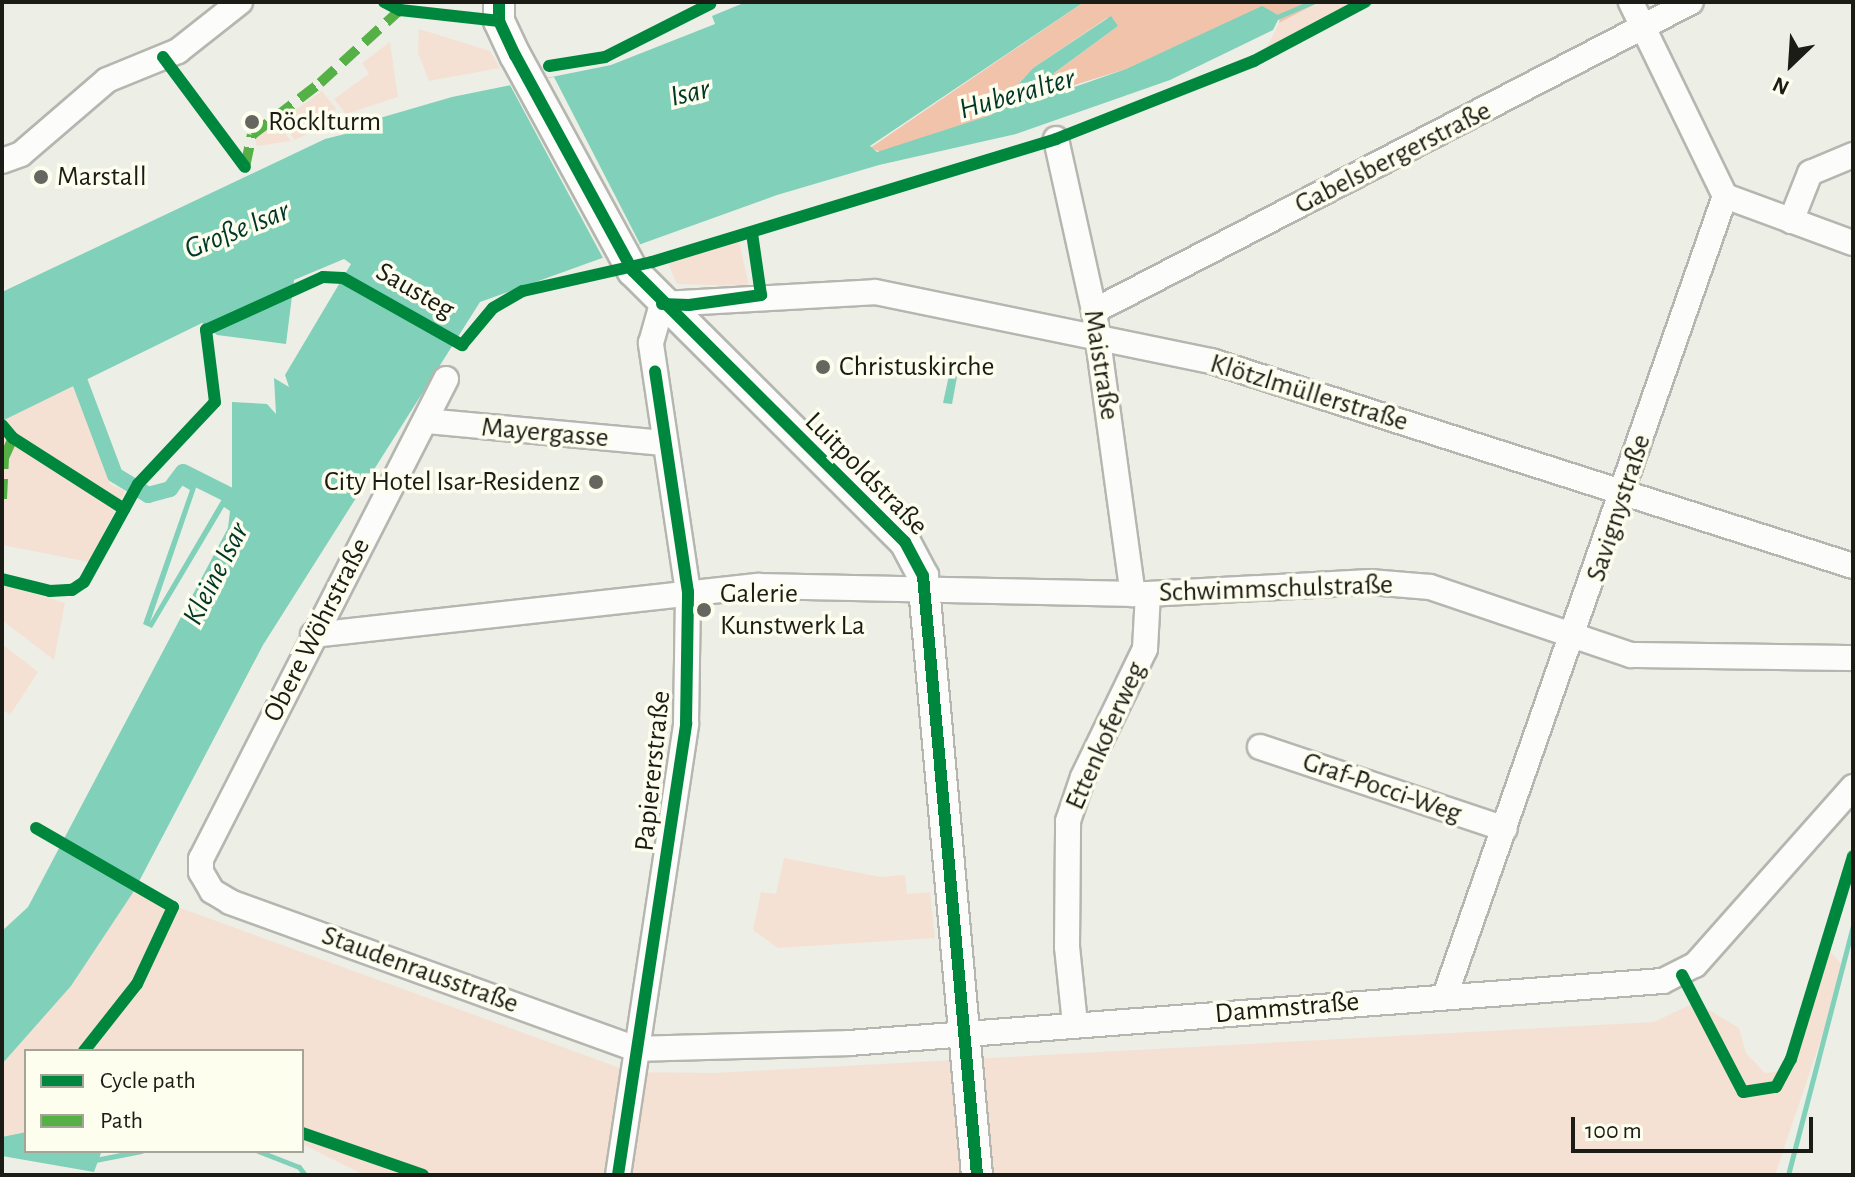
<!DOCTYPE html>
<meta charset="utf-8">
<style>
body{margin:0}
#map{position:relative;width:1855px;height:1177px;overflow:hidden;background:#edeee6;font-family:"Alegreya Sans",sans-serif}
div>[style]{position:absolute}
.green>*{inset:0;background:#f5e1d4}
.forest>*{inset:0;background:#f1c3aa}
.water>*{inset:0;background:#81d1ba}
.pier>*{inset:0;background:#edeee6}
.stream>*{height:5px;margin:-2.5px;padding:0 2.5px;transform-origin:2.5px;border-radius:2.5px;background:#81d1ba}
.canal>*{height:16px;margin:-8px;padding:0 8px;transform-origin:8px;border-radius:8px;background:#81d1ba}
.roads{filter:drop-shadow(2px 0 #b5b6b0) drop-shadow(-2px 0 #b5b6b0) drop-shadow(0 2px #b5b6b0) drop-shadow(0 -2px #b5b6b0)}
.minor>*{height:24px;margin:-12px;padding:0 12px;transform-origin:12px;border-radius:12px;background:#fcfcfb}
.major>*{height:30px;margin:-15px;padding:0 15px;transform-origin:15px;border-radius:15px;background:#fcfcfb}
.quiet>*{height:10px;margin-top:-5px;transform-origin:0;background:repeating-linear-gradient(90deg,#55b145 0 20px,transparent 0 30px)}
.cycleway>*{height:12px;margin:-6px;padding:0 6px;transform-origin:6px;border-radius:6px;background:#00873e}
.dots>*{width:22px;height:22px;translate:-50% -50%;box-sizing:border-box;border:4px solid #fefeef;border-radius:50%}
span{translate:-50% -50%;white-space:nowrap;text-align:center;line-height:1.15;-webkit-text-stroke:7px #fefeef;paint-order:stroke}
.poi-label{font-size:28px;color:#1c1c17}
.left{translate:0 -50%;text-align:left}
.right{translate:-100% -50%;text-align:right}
.street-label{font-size:28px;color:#1c1c17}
.water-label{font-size:30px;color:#01372b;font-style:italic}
.frame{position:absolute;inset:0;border:4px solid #1c1c17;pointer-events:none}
.legend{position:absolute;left:24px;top:1049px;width:280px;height:104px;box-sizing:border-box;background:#fefeef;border:2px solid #a4a499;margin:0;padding:10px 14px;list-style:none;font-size:24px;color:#1c1c17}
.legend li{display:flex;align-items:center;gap:16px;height:40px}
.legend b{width:40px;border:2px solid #a4a499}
.north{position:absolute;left:1751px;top:24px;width:80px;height:80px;-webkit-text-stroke:6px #fefeef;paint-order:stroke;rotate:205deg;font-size:22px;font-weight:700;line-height:32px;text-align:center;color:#1c1c17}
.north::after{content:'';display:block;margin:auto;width:28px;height:36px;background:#1c1c17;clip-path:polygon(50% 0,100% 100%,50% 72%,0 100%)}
.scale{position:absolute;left:1571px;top:1117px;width:242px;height:36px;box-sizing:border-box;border:4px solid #1c1c17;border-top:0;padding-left:10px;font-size:24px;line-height:28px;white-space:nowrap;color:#1c1c17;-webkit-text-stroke:6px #fefeef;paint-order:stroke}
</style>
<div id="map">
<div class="green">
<div style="clip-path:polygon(1319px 2px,1355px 2px,1266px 49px,1279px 23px)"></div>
<div style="clip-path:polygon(419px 29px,490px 51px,500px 68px,429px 81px,418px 53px)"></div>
<div style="clip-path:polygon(390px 42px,398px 97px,346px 114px,334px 99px,369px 74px,362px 63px)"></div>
<div style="clip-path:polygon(322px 91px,336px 109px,330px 114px,333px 121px,295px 140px,280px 121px)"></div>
<div style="clip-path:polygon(277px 123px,291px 141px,257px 146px,255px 139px)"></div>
<div style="clip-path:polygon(739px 241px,749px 286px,677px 284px,667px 261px)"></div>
<div style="clip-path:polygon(75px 384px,94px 421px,110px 484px,125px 491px,89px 562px,2px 545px,2px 421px)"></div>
<div style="clip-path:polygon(2px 584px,65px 603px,54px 660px,2px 620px)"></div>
<div style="clip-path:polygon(2px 644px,38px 672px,10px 715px,2px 709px)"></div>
<div style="clip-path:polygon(784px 858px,881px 877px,905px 875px,907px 894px,930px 892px,935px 938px,778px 948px,753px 930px,761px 892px,776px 894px)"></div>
<div style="clip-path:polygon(134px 891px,631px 1072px,714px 1073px,1654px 1022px,1696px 1002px,1739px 1028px,1746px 1053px,1765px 1073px,1783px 1071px,1824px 945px,1845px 968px,1775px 1175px,364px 1175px,302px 1144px,302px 1051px,26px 1051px,26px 1132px,2px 1137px,2px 1064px,71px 986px)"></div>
</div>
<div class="forest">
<div style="clip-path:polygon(1084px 2px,1319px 2px,1279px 23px,1280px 16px,1262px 7px,1126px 69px,1052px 92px,1048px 86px,1054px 73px,1118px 26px,1107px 18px,1033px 68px,991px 115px,881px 152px,870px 148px)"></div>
</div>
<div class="water">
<div style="clip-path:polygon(746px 2px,1084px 2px,870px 146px,877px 152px,991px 115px,1033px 68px,1111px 16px,1118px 26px,1054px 73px,1050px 90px,1057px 93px,1126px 69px,1262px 6px,1280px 16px,1273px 30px,1170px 80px,1016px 134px,879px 165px,777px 195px,480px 302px,263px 645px,134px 891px,71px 986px,2px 1064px,2px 931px,28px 907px,228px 528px,230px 511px,224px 507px,152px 628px,143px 624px,190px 490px,176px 482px,179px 476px,197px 485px,150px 622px,222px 499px,227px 501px,232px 494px,232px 402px,267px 404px,276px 414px,274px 378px,289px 387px,285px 375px,351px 264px,344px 259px,294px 280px,286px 344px,217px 335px,202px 323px,2px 421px,2px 292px,325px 139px,369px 128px,366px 122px,452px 97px,611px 65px,715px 24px,712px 16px)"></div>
<div style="clip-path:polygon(949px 375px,957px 377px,952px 404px,943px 403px)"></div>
<div style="clip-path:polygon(26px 1132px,26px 1151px,101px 1153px,94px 1172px,2px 1156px,2px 1137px)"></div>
</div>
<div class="pier">
<div style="clip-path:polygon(554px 77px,640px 244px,603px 258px,510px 85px)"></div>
</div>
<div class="stream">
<div style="left:1277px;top:17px;width:39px;rotate:-23deg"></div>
<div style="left:258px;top:1151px;width:44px;rotate:21.3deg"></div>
<div style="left:299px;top:1167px;width:10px;rotate:53deg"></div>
<div style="left:95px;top:1160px;width:47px;rotate:-11.1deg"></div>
<div style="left:1788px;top:1175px;width:257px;rotate:-75.4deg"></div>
</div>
<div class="canal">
<div style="left:80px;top:382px;width:99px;rotate:69.4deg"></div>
<div style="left:115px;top:475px;width:39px;rotate:31deg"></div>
<div style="left:148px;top:495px;width:23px;rotate:-15deg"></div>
<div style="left:170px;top:489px;width:21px;rotate:-53deg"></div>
<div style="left:183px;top:472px;width:54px;rotate:26.6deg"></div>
</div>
<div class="roads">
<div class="minor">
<div style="left:1056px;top:139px;width:176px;rotate:77.5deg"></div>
<div style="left:1094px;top:311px;width:286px;rotate:82.2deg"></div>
<div style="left:2px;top:161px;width:20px;rotate:-20deg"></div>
<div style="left:21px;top:154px;width:113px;rotate:-40.7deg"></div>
<div style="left:107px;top:80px;width:77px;rotate:-22.2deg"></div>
<div style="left:178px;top:51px;width:79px;rotate:-38.3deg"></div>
<div style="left:1725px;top:196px;width:136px;rotate:20.2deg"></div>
<div style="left:1791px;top:221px;width:52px;rotate:-68.4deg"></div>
<div style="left:1810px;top:173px;width:47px;rotate:-22.7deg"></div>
<div style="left:1094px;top:311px;width:672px;rotate:-27.37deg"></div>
<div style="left:446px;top:379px;width:539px;rotate:117.04deg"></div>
<div style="left:201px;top:859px;width:13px;rotate:90deg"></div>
<div style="left:201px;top:872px;width:22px;rotate:60deg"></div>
<div style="left:212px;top:891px;width:21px;rotate:31deg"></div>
<div style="left:230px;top:902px;width:432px;rotate:19.9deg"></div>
<div style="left:636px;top:1049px;width:213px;rotate:-1.6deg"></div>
<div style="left:849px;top:1043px;width:816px;rotate:-4.36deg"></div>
<div style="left:1663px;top:981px;width:36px;rotate:-27deg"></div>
<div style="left:1695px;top:965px;width:238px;rotate:-48.4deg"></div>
<div style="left:426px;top:421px;width:240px;rotate:5.3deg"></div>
<div style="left:313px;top:635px;width:448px;rotate:-6.3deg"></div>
<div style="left:758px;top:586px;width:390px;rotate:1.2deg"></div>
<div style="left:1148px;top:594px;width:222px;rotate:-3.1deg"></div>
<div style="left:1370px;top:582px;width:60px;rotate:4.8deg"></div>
<div style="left:1430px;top:587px;width:212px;rotate:18.7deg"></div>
<div style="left:1631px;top:655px;width:222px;rotate:0.8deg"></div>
<div style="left:1260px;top:747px;width:258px;rotate:18.5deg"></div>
<div style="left:1446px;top:993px;width:844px;rotate:-70.71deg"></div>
<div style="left:1725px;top:196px;width:216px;rotate:-115.9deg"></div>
<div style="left:1075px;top:1024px;width:77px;rotate:-95.9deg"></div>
<div style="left:1067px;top:947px;width:126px;rotate:-89.5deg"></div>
<div style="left:1068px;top:821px;width:46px;rotate:-71.2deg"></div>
<div style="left:1083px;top:777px;width:142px;rotate:-64.2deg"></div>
<div style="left:1145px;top:649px;width:55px;rotate:-86.9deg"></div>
<div style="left:618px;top:1175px;width:457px;rotate:-81.4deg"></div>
<div style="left:686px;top:723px;width:131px;rotate:-89.1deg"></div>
<div style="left:688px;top:592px;width:252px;rotate:-98.5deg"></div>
<div style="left:651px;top:343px;width:41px;rotate:-74.2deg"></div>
<div style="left:662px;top:304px;width:213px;rotate:-3.2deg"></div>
<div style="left:875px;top:292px;width:343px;rotate:11.6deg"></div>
<div style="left:1211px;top:361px;width:674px;rotate:17.71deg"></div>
</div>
<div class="major">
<div style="left:499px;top:2px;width:19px;rotate:90deg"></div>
<div style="left:499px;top:21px;width:38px;rotate:65deg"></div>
<div style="left:515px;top:55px;width:246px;rotate:61.4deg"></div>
<div style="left:633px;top:271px;width:384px;rotate:44.9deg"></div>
<div style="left:905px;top:542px;width:38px;rotate:62deg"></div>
<div style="left:923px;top:576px;width:601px;rotate:84.85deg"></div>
</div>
</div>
<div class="quiet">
<div style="left:245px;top:167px;width:33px;rotate:-78deg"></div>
<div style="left:252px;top:135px;width:86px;rotate:-37.4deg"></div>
<div style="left:320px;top:83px;width:108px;rotate:-42.4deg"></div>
<div style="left:2px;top:499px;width:41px;rotate:-87.2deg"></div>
<div style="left:4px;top:458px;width:22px;rotate:-66deg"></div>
<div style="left:13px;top:438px;width:6px;rotate:-135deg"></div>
</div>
<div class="cycleway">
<div style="left:384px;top:2px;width:18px;rotate:27deg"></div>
<div style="left:400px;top:10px;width:100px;rotate:6.3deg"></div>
<div style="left:499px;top:2px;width:19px;rotate:90deg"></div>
<div style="left:499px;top:21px;width:38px;rotate:65deg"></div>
<div style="left:515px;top:55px;width:246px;rotate:61.4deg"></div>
<div style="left:633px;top:271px;width:384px;rotate:44.9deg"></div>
<div style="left:905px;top:542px;width:38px;rotate:62deg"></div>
<div style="left:923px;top:576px;width:601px;rotate:84.85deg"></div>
<div style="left:163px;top:57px;width:137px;rotate:53.3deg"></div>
<div style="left:549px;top:66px;width:57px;rotate:-9.1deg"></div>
<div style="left:605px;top:57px;width:118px;rotate:-26.8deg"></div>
<div style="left:662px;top:304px;width:27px;rotate:2deg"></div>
<div style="left:689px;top:305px;width:73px;rotate:-7.9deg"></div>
<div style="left:761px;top:295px;width:63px;rotate:-98.3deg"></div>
<div style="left:2px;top:425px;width:17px;rotate:50deg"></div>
<div style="left:13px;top:438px;width:132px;rotate:32.6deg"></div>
<div style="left:2px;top:579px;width:49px;rotate:14deg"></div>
<div style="left:50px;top:591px;width:22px;rotate:-3deg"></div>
<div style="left:72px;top:590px;width:14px;rotate:-34deg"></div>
<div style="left:84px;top:582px;width:112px;rotate:-61.1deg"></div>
<div style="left:138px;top:484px;width:112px;rotate:-46.8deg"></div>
<div style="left:215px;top:402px;width:73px;rotate:-97.1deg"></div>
<div style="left:206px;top:330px;width:128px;rotate:-24.4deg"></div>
<div style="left:323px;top:277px;width:20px;rotate:3deg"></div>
<div style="left:343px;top:278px;width:137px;rotate:29.4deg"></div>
<div style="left:462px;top:345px;width:48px;rotate:-50deg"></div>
<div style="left:493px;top:308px;width:34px;rotate:-30deg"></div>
<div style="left:523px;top:291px;width:132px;rotate:-12.7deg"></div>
<div style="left:652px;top:262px;width:422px;rotate:-16.9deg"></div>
<div style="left:1056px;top:139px;width:213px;rotate:-21.5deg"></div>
<div style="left:1254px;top:61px;width:126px;rotate:-28deg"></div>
<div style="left:36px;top:828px;width:158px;rotate:30deg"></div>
<div style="left:1682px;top:975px;width:132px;rotate:62.5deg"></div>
<div style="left:1743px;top:1092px;width:33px;rotate:-9deg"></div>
<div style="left:1776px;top:1087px;width:32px;rotate:-62deg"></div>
<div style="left:1791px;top:1059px;width:212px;rotate:-73deg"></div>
<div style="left:84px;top:1051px;width:85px;rotate:-51.7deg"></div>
<div style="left:137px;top:984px;width:85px;rotate:-64.9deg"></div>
<div style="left:302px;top:1133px;width:128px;rotate:19.1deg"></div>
<div style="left:618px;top:1175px;width:457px;rotate:-81.4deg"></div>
<div style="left:686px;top:723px;width:131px;rotate:-89.1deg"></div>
<div style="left:688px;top:592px;width:223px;rotate:-98.5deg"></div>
</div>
<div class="dots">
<div style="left:252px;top:122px;background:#65665f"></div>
<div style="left:41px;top:177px;background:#65665f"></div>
<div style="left:823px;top:367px;background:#65665f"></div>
<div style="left:596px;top:482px;background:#65665f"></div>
<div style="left:704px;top:610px;background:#65665f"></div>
</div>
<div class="poi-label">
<span class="left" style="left:268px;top:122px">Röcklturm</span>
<span class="left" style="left:57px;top:177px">Marstall</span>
<span class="left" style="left:839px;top:367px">Christuskirche</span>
<span class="right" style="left:580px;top:482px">City Hotel Isar-Residenz</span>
<span class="left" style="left:720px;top:610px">Galerie<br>Kunstwerk La</span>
</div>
<div class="street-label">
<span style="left:1393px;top:158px;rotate:-27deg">Gabelsbergerstraße</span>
<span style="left:415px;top:291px;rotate:30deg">Sausteg</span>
<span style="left:1101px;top:365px;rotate:81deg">Maistraße</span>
<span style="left:1309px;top:393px;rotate:17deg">Klötzlmüllerstraße</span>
<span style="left:545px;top:433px;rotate:5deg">Mayergasse</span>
<span style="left:866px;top:474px;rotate:45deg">Luitpoldstraße</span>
<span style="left:1619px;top:508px;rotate:-72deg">Savignystraße</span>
<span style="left:1276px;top:589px;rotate:-2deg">Schwimmschulstraße</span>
<span style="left:317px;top:630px;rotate:-63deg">Obere Wöhrstraße</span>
<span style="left:1106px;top:736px;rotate:-66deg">Ettenkoferweg</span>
<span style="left:653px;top:771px;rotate:-84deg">Papiererstraße</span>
<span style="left:1382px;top:788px;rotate:19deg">Graf-Pocci-Weg</span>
<span style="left:420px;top:970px;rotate:20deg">Staudenrausstraße</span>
<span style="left:1287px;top:1008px;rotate:-5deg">Dammstraße</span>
</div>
<div class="water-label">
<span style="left:690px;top:93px;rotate:-13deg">Isar</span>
<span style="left:1017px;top:94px;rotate:-16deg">Huberalter</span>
<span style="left:237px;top:230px;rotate:-22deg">Große Isar</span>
<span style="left:216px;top:574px;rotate:-63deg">Kleine Isar</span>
</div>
<div class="frame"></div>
<ul class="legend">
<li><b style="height:10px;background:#00873e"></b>Cycle path</li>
<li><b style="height:10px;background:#55b145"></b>Path</li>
</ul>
<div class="north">N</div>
<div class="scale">100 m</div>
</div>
